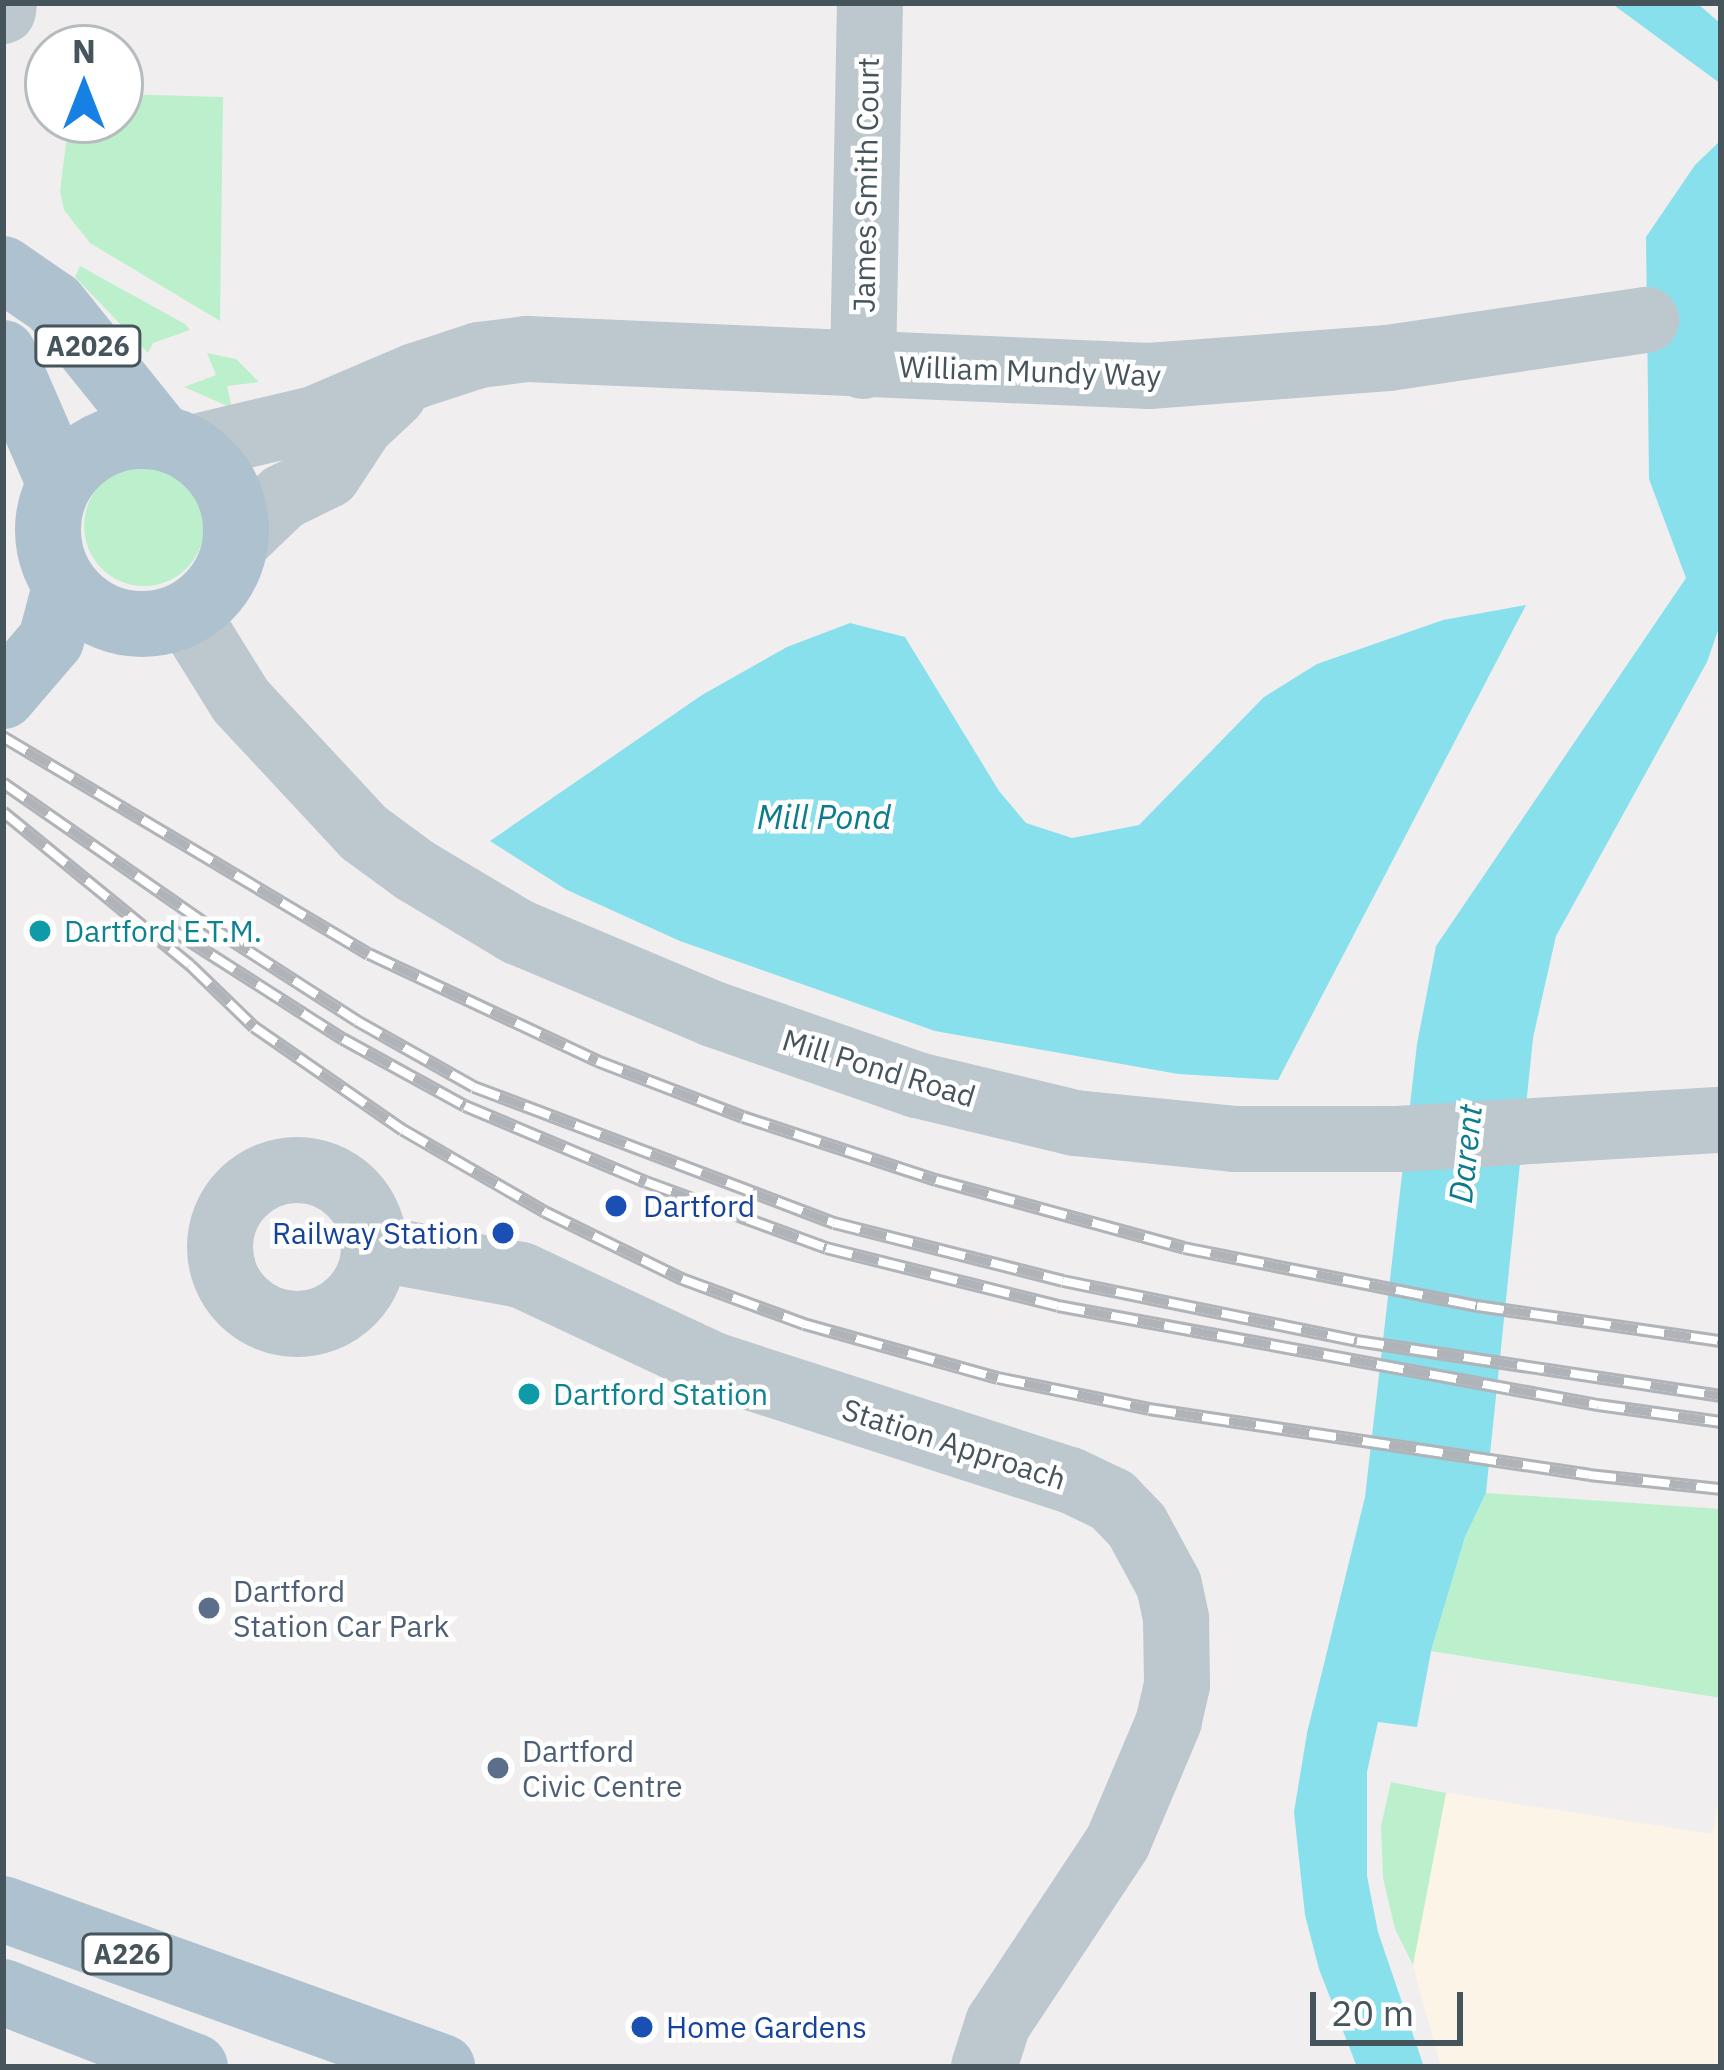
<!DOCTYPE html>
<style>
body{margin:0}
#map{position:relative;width:1724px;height:2070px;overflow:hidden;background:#f1eeef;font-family:"IBM Plex Sans",sans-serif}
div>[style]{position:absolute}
.commercial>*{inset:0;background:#fcf4e7}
.green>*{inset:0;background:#bcf0cc}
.round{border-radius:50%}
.water>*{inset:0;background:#88e0ed}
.minor>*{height:66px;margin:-33px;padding:0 33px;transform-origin:33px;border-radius:33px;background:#bcc7ce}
.minor>.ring{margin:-33px;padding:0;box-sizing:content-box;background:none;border:66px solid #bcc7ce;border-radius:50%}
.major>*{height:66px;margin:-33px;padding:0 33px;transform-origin:33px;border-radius:33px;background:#aec1ce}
.major>.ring{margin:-33px;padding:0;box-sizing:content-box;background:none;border:66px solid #aec1ce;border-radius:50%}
.rail>*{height:14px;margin-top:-7px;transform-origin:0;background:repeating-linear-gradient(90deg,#fff 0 27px,#b0b4b9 0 54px);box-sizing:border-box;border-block:3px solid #b0b4b9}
.dots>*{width:33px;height:33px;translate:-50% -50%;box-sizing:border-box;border:6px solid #fff;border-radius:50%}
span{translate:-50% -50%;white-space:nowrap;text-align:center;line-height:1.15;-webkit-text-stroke:9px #fff;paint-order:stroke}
.shield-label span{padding:3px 9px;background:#fff;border:3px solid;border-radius:9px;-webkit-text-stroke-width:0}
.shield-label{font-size:27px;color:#46545c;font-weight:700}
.street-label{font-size:30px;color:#46545c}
.culture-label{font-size:30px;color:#0d838f}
.left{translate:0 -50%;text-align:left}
.transit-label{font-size:30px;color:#164399}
.right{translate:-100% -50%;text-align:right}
.service-label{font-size:30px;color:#4e5e75}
.water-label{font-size:33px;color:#0b7c8d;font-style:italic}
.frame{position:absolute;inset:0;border:6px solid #46545c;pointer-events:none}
.north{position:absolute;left:24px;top:24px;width:120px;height:120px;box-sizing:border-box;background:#fff;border:3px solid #b5bbbe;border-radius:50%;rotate:0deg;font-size:33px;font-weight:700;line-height:48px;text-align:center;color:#46545c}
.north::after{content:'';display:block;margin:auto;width:42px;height:54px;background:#1680e4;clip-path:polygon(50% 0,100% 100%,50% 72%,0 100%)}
.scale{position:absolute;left:1310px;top:1992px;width:153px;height:54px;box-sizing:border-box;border:6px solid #46545c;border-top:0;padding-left:15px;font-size:36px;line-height:42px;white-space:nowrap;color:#46545c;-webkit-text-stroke:9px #fff;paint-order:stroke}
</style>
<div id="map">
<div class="commercial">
<div style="clip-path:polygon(1721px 1792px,1721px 2067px,1441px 2067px,1413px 1965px,1446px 1793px,1712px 1834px)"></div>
</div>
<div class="green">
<div style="clip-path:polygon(120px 94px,223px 97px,220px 321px,90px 243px,64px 210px,60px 191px,69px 120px,120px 120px)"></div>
<div style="clip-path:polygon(80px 266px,185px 324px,190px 330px,153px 343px,148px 353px,75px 277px)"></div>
<div style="clip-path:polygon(207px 353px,236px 359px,259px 382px,227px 386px,232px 408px,184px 387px,216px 375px)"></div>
<div class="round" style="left:84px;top:466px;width:120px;height:120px"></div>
<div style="clip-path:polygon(1486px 1493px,1721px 1509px,1721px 1698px,1431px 1651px,1465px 1537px)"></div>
<div style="clip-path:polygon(1391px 1782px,1446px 1793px,1413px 1965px,1395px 1929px,1383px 1878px,1381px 1826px)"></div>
</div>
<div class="water">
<div style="clip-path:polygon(1611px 3px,1697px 3px,1721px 24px,1721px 84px)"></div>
<div style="clip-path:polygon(1721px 140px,1721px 622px,1707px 662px,1556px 936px,1533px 1038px,1486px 1493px,1465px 1537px,1431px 1651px,1417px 1727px,1378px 1722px,1367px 1772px,1367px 1876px,1378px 1932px,1424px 2067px,1357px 2067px,1319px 1969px,1305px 1915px,1294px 1812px,1307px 1733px,1365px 1497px,1417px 1044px,1436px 946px,1686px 578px,1649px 479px,1646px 237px,1695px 165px)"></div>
<div style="clip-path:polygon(1526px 605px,1278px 1080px,1178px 1074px,935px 1031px,680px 941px,567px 890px,490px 841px,702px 695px,787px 647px,850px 623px,905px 637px,999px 791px,1026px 823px,1072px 838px,1139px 825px,1264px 697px,1317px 664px,1443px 620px)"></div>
</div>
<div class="minor">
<div style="left:3px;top:11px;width:8px;rotate:-83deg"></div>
<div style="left:863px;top:366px;width:363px;rotate:-88.9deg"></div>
<div style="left:191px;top:448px;width:126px;rotate:-13.3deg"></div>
<div style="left:314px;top:419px;width:110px;rotate:-23.1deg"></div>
<div style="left:415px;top:376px;width:67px;rotate:-18.2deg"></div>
<div style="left:479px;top:355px;width:48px;rotate:-7.1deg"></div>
<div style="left:527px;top:349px;width:623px;rotate:2.49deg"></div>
<div style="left:1149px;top:376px;width:240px;rotate:-4.3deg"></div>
<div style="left:1388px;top:358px;width:261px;rotate:-8.4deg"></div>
<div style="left:236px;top:542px;width:65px;rotate:-43.8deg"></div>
<div style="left:283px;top:497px;width:50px;rotate:-26.1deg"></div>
<div style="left:328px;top:475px;width:60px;rotate:-56.6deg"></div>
<div style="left:361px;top:425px;width:45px;rotate:-43.2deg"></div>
<div style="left:187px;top:614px;width:102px;rotate:58.2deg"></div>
<div style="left:241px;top:701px;width:180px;rotate:47deg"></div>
<div style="left:364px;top:833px;width:64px;rotate:36.2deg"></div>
<div style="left:416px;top:871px;width:119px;rotate:30.9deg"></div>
<div style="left:518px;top:932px;width:212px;rotate:22.8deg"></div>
<div style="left:713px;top:1014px;width:216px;rotate:19.2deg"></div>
<div style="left:917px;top:1085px;width:163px;rotate:13.5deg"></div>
<div style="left:1075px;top:1123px;width:162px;rotate:5.7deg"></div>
<div style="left:1236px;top:1139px;width:161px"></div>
<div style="left:1397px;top:1139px;width:325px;rotate:-3.4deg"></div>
<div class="ring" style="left:220px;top:1170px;width:88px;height:88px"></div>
<div style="left:375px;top:1248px;width:148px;rotate:10.5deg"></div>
<div style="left:521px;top:1275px;width:212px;rotate:25.1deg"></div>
<div style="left:713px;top:1365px;width:375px;rotate:17.9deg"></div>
<div style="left:1070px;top:1480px;width:47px;rotate:25.5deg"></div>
<div style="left:1112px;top:1500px;width:36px;rotate:46deg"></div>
<div style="left:1137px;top:1526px;width:67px;rotate:61.5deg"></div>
<div style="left:1169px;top:1585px;width:35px;rotate:78deg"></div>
<div style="left:1176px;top:1619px;width:66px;rotate:89.1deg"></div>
<div style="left:1177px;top:1685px;width:37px;rotate:103deg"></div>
<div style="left:1169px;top:1721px;width:131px;rotate:112.9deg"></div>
<div style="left:1118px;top:1842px;width:217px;rotate:123.5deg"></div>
<div style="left:998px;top:2023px;width:46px;rotate:107.7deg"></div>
</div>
<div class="major">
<div style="left:3px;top:269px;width:62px;rotate:34.5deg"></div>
<div style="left:54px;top:304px;width:169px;rotate:51.2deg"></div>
<div style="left:3px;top:353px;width:141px;rotate:66.5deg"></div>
<div class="ring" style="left:48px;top:436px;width:122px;height:122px"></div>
<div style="left:3px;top:696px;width:74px;rotate:-49.4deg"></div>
<div style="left:51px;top:640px;width:55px;rotate:-75.2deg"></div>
<div style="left:3px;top:1909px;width:467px;rotate:19.8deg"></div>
<div style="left:3px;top:1992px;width:206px;rotate:21.3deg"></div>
</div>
<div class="rail">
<div style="left:3px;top:737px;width:425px;rotate:30.7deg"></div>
<div style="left:369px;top:954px;width:252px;rotate:25.1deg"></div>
<div style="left:597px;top:1061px;width:156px;rotate:21deg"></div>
<div style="left:743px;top:1117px;width:203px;rotate:18.1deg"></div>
<div style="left:936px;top:1180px;width:257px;rotate:15.3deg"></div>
<div style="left:1184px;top:1248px;width:299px;rotate:11.2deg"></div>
<div style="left:1477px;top:1306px;width:246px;rotate:8.2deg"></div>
<div style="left:3px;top:783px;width:244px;rotate:34.8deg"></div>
<div style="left:203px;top:922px;width:183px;rotate:32.7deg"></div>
<div style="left:357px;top:1021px;width:134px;rotate:29.4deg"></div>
<div style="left:474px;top:1087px;width:385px;rotate:20.7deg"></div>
<div style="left:834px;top:1223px;width:236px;rotate:14.2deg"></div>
<div style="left:1063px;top:1281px;width:300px;rotate:11.5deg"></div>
<div style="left:1357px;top:1341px;width:368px;rotate:8.6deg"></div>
<div style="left:3px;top:812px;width:242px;rotate:39.3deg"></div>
<div style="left:190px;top:965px;width:89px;rotate:44.1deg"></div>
<div style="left:254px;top:1027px;width:181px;rotate:34.7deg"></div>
<div style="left:403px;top:1130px;width:164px;rotate:30deg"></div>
<div style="left:545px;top:1212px;width:153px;rotate:26.1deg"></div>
<div style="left:682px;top:1279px;width:130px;rotate:20.2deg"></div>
<div style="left:804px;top:1324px;width:201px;rotate:15.6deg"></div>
<div style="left:998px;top:1378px;width:154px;rotate:11.6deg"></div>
<div style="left:1149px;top:1409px;width:445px;rotate:8.5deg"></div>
<div style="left:1589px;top:1475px;width:133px;rotate:6.1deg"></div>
<div style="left:166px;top:926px;width:210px;rotate:32.6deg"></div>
<div style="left:343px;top:1039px;width:139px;rotate:28.8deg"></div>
<div style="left:465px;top:1106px;width:196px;rotate:22.8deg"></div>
<div style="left:646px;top:1182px;width:192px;rotate:20.1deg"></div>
<div style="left:826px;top:1248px;width:239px;rotate:14deg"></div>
<div style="left:1058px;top:1306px;width:549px;rotate:10.39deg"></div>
<div style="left:1598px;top:1405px;width:124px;rotate:7.9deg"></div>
</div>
<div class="dots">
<div style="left:40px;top:931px;background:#0f9aa8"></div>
<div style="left:616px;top:1206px;background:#1a4fb4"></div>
<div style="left:503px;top:1233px;background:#1a4fb4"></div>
<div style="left:529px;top:1394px;background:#0f9aa8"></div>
<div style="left:209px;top:1608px;background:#5c6f8a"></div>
<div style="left:498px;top:1768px;background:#5c6f8a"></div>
<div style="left:642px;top:2027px;background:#1a4fb4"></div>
</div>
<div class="shield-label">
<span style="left:88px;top:346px">A2026</span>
<span style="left:127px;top:1954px">A226</span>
</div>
<div class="street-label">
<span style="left:866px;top:185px;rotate:-89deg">James Smith Court</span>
<span style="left:1030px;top:371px;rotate:2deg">William Mundy Way</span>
<span style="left:879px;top:1068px;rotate:17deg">Mill Pond Road</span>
<span style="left:954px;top:1444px;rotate:18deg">Station Approach</span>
</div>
<div class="culture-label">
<span class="left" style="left:64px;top:931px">Dartford E.T.M.</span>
<span class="left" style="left:553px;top:1394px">Dartford Station</span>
</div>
<div class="transit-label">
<span class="left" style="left:643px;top:1206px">Dartford</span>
<span class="right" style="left:479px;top:1233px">Railway Station</span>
<span class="left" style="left:666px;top:2027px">Home Gardens</span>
</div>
<div class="service-label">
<span class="left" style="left:233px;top:1608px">Dartford<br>Station Car Park</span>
<span class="left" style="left:522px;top:1768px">Dartford<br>Civic Centre</span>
</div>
<div class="water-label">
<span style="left:824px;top:817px">Mill Pond</span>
<span style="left:1465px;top:1154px;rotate:-84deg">Darent</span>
</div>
<div class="frame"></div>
<div class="north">N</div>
<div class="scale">20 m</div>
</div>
